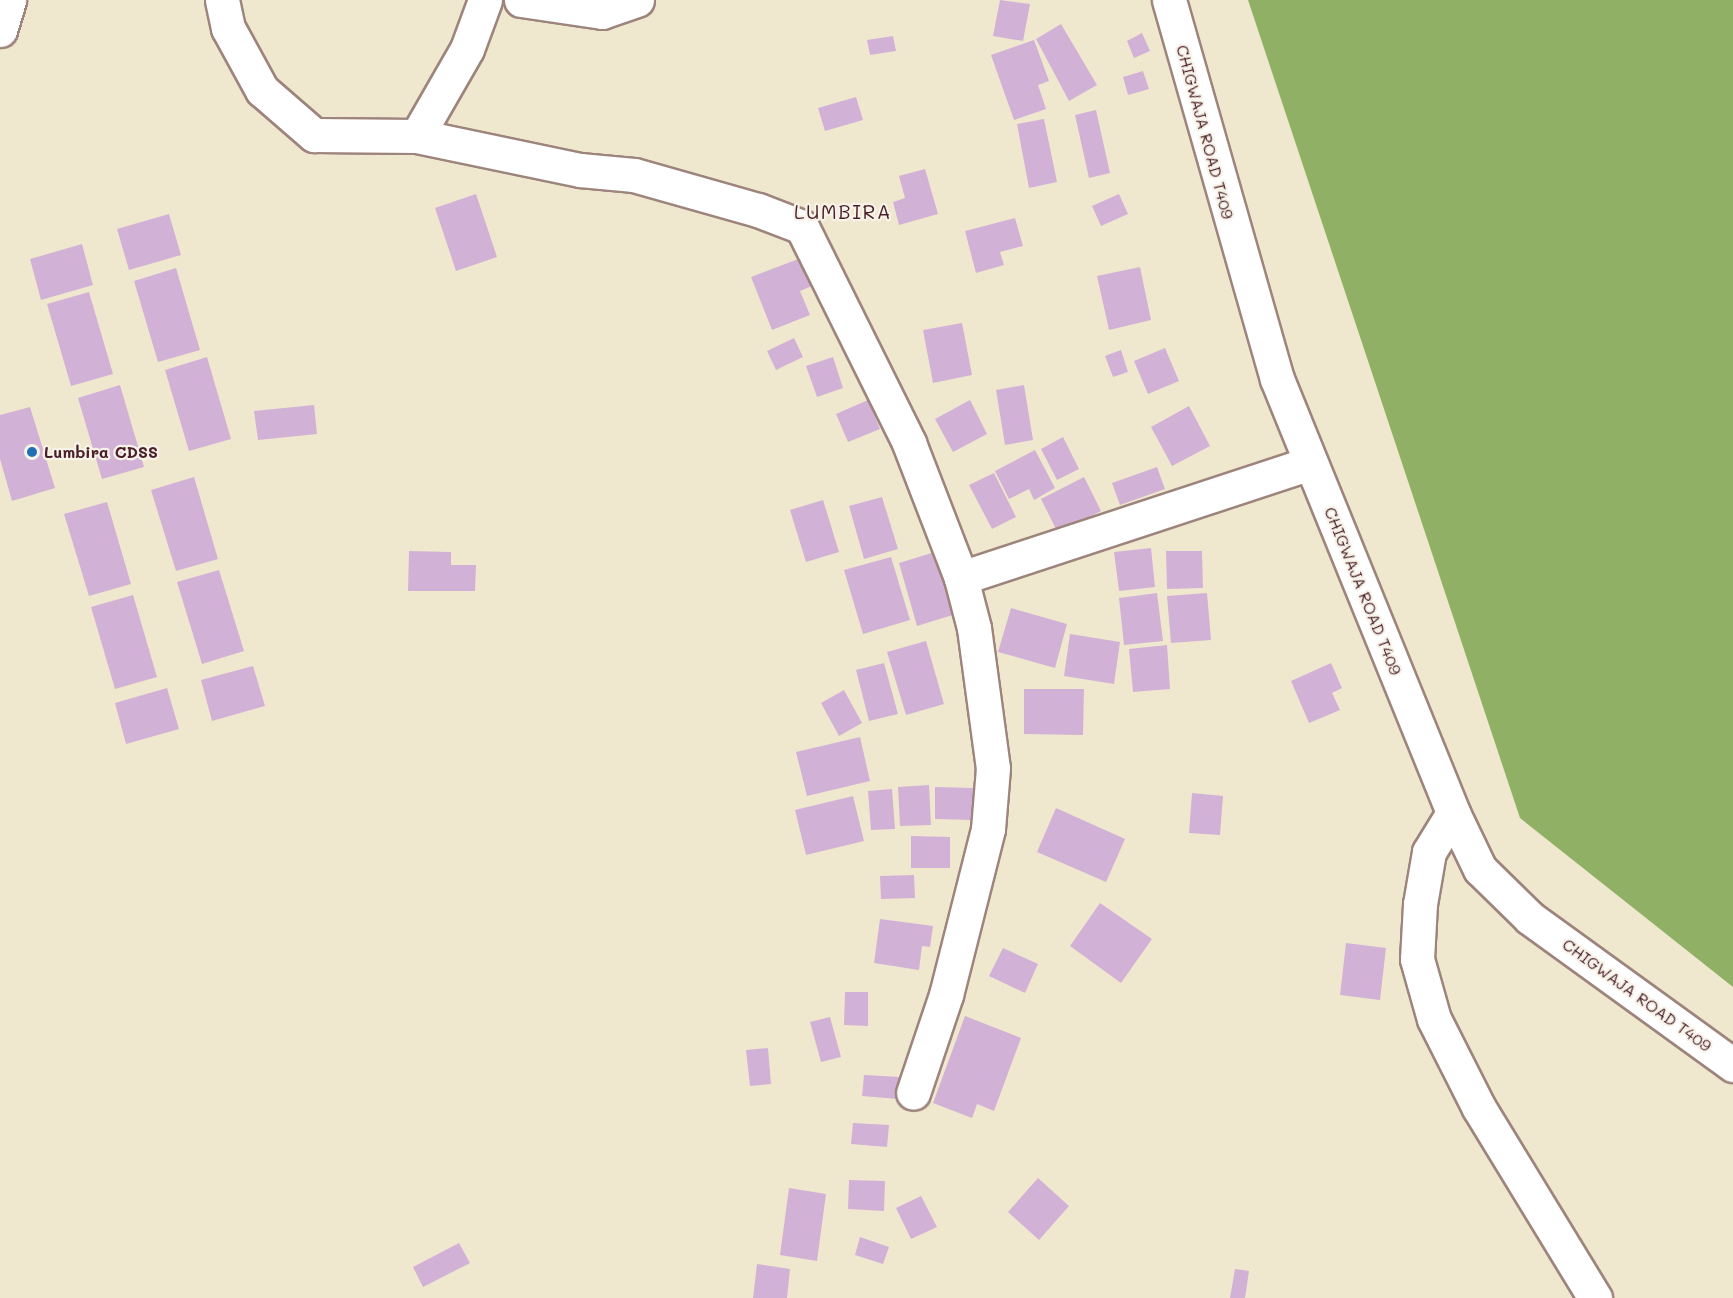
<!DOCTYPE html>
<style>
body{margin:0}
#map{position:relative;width:1733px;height:1298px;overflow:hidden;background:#f0e8ce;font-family:Mali,sans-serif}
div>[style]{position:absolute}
.forest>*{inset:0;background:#90b165}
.building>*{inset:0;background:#d2b1d6}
.roads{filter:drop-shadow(2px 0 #9d847c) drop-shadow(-2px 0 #9d847c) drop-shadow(0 2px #9d847c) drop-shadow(0 -2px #9d847c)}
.minor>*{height:33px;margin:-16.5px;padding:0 16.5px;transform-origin:16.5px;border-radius:16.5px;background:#fff}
.dots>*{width:16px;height:16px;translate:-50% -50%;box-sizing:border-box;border:3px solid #f7f3e8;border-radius:50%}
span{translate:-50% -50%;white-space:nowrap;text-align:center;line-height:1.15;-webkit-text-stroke:4.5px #f7f3e8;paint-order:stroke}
.street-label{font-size:16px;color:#4a1f2b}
.poi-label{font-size:16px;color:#4a1f2b;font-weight:700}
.left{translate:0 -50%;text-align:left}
.quarter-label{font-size:20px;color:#4a1f2b;letter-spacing:1.5px}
</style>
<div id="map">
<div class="forest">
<div style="clip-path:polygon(1248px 0,1733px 0,1733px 987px,1520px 818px)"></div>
</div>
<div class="building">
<div style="clip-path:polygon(1000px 0,1030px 4px,1023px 41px,993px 36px)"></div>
<div style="clip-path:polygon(1061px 24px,1097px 85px,1069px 101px,1036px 39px)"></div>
<div style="clip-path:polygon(1142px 33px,1150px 51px,1134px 58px,1127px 41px)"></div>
<div style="clip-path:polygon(893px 36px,896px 51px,870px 55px,867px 40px)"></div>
<div style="clip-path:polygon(1034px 40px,1049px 81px,1038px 85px,1046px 109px,1014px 120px,991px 55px)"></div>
<div style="clip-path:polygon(1143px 71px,1149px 89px,1128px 95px,1123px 77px)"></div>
<div style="clip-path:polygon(856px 97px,863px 120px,825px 131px,818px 108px)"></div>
<div style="clip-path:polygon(1096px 110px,1110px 173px,1089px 178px,1075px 115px)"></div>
<div style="clip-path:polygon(1044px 119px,1057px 182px,1029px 188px,1017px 124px)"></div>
<div style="clip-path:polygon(925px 169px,938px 214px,899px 225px,893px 202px,905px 198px,899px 176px)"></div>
<div style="clip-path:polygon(476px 194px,497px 257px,456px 271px,435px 208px)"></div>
<div style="clip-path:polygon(1119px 194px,1128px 214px,1101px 226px,1092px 206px)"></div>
<div style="clip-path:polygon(169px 214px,181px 255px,129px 270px,117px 229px)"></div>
<div style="clip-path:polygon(1015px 218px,1023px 246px,1000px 252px,1004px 265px,976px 273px,965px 231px)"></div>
<div style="clip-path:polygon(82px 244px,93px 285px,41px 300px,30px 259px)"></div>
<div style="clip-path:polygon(801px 258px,812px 286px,800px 291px,810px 315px,772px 330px,751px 277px)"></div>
<div style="clip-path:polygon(1140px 267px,1151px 320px,1109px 330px,1097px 276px)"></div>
<div style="clip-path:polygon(176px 268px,200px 350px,158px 362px,134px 281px)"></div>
<div style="clip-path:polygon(89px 292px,113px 374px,71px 386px,47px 304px)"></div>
<div style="clip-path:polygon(962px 323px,972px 375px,933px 383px,923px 330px)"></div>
<div style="clip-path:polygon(794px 338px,803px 357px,776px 370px,767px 351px)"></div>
<div style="clip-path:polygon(1165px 348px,1179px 381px,1148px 394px,1134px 361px)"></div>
<div style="clip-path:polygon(1121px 350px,1128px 372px,1113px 377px,1105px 356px)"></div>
<div style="clip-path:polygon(207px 357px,231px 439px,189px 451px,165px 370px)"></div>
<div style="clip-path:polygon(833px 357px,843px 388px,817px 397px,806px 366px)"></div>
<div style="clip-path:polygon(120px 385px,144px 467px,102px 479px,78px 398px)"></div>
<div style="clip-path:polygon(1024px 385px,1033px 440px,1005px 445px,996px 390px)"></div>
<div style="clip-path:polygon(868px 400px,880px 429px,848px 442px,836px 414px)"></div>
<div style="clip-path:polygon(970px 400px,987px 434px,953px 452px,935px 419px)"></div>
<div style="clip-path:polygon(314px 405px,317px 434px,258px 440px,254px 411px)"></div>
<div style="clip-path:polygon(1189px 406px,1210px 446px,1172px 466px,1151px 427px)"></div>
<div style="clip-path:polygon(30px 407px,55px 488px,12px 501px,0 459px,0 415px)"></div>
<div style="clip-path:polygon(1063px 437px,1079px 469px,1057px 480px,1041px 449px)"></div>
<div style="clip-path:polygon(1035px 450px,1055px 488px,1034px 500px,1029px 489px,1009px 499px,995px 471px)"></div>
<div style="clip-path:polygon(1157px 467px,1165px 489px,1120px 505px,1112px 483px)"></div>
<div style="clip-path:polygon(994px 473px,1016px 517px,992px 529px,969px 485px)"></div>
<div style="clip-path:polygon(194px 477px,218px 559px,176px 571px,151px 490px)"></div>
<div style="clip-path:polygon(1084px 477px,1101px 511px,1058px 533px,1041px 499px)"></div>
<div style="clip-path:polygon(882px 497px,898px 549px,864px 559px,849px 506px)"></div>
<div style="clip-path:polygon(823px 500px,839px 552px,806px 562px,790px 510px)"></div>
<div style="clip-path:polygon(107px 502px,131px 584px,89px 596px,64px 514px)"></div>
<div style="clip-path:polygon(1151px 548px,1155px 587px,1119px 591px,1114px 552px)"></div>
<div style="clip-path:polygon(409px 551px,451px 552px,451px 565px,476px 565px,475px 591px,408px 591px)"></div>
<div style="clip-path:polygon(938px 551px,956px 614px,917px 626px,899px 563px)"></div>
<div style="clip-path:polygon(1166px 551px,1202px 551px,1203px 588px,1167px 589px)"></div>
<div style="clip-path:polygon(891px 557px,910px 620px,863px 634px,844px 570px)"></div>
<div style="clip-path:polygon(219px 570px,244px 651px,202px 664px,177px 582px)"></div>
<div style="clip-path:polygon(1157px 593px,1163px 641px,1124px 645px,1119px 598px)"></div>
<div style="clip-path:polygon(1207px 593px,1211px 640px,1171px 643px,1167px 596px)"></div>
<div style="clip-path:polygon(133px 595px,157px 677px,115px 689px,91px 607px)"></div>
<div style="clip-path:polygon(1011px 608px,1067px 624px,1055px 668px,998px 652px)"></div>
<div style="clip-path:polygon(1070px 634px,1120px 642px,1114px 684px,1064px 676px)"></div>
<div style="clip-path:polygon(926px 641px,944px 704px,906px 715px,887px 652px)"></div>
<div style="clip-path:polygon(1167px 645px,1170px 689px,1133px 692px,1129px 649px)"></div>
<div style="clip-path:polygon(884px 663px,898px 714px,869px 721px,856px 670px)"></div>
<div style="clip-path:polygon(1331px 663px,1342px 688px,1332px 693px,1340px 710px,1309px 723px,1291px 681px)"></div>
<div style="clip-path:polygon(253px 666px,265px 706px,212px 721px,201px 680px)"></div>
<div style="clip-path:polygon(167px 688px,179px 729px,126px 744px,115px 703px)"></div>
<div style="clip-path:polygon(1024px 689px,1084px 689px,1083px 735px,1024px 734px)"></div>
<div style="clip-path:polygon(844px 690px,862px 723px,839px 736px,821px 703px)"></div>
<div style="clip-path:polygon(860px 737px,870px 781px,807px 796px,796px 752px)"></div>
<div style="clip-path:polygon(929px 785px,931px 825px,900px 826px,898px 787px)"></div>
<div style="clip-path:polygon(935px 787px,975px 788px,974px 820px,935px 819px)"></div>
<div style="clip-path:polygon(892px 789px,895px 829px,871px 830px,868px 791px)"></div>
<div style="clip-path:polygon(1192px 793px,1223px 796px,1220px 835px,1189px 833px)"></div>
<div style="clip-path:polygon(853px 796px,864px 841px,806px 855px,795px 810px)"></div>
<div style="clip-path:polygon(1056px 808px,1125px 839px,1106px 882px,1037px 852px)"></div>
<div style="clip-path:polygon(911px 836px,950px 837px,950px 868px,911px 868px)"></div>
<div style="clip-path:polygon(914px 875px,915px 898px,881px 899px,880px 876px)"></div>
<div style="clip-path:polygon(1100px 903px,1152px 939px,1121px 983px,1070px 946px)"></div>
<div style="clip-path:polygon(880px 919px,933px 926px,930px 947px,922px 946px,919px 970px,874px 963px)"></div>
<div style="clip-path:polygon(1346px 943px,1386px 948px,1380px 1000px,1340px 995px)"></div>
<div style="clip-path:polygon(1003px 948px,1038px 964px,1025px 993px,989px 976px)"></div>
<div style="clip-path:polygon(845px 992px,868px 992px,868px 1026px,844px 1025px)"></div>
<div style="clip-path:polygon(965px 1016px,1021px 1038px,994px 1111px,977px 1104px,972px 1118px,933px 1103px)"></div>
<div style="clip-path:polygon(830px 1017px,841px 1057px,821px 1062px,810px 1022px)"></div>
<div style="clip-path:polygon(768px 1048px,771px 1084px,750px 1086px,746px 1050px)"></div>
<div style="clip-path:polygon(864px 1075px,900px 1077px,898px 1099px,862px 1096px)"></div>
<div style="clip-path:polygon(853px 1123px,889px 1125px,887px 1147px,851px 1144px)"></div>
<div style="clip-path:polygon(1038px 1178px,1069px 1206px,1039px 1240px,1008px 1212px)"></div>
<div style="clip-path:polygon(849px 1180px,885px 1181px,884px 1211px,848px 1209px)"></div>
<div style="clip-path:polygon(789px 1188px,826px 1194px,817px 1261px,780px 1255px)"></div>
<div style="clip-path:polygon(921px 1196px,937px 1227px,911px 1239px,896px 1208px)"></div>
<div style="clip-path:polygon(860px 1237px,889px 1247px,883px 1264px,855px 1255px)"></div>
<div style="clip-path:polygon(459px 1243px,470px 1263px,423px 1287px,413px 1267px)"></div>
<div style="clip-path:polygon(757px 1264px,790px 1269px,787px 1298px,753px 1298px)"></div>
<div style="clip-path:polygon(1235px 1269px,1249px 1271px,1245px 1298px,1230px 1298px)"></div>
</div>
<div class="roads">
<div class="minor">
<div style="left:222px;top:0;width:29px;rotate:78deg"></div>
<div style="left:228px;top:28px;width:71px;rotate:61.3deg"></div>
<div style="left:262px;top:90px;width:69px;rotate:40.9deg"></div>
<div style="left:314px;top:135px;width:103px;rotate:0.6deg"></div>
<div style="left:417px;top:136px;width:167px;rotate:11.8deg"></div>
<div style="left:580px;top:170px;width:54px;rotate:5.3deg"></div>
<div style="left:634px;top:175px;width:129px;rotate:15.8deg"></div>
<div style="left:758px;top:210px;width:47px;rotate:21.1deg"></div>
<div style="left:802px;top:227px;width:241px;rotate:63.6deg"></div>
<div style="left:909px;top:443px;width:145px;rotate:68.9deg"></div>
<div style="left:961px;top:578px;width:52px;rotate:75.4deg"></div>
<div style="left:974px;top:628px;width:141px;rotate:82.3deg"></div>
<div style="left:993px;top:768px;width:61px;rotate:94.7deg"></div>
<div style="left:988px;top:829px;width:171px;rotate:104.2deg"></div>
<div style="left:946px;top:995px;width:103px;rotate:108.6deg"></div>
<div style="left:521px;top:0;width:82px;rotate:8.4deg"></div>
<div style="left:602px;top:12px;width:37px;rotate:-19deg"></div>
<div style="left:1169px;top:0;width:394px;rotate:74.1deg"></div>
<div style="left:1277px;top:379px;width:468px;rotate:67.9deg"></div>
<div style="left:1453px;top:813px;width:62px;rotate:64.3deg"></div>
<div style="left:1480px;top:869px;width:70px;rotate:44.4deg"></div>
<div style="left:1530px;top:918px;width:251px;rotate:35.9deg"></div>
<div style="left:0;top:30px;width:31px;rotate:-73deg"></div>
<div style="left:417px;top:136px;width:100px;rotate:-60.1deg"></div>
<div style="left:467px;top:49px;width:52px;rotate:-69.8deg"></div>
<div style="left:961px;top:578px;width:368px;rotate:-18.2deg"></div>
<div style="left:1453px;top:813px;width:46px;rotate:121.6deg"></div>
<div style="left:1429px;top:852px;width:53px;rotate:99.8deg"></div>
<div style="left:1420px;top:904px;width:55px;rotate:93.1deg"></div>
<div style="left:1417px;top:959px;width:62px;rotate:74.2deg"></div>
<div style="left:1434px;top:1019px;width:100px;rotate:63.2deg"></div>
<div style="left:1479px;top:1108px;width:223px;rotate:58.6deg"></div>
</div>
</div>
<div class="dots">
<div style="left:32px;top:452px;background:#1f6fb2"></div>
</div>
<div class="street-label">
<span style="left:1205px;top:132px;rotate:75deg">CHIGWAJA ROAD T409</span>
<span style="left:1363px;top:591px;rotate:68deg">CHIGWAJA ROAD T409</span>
<span style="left:1637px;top:995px;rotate:36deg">CHIGWAJA ROAD T409</span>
</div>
<div class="poi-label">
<span class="left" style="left:44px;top:452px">Lumbira CDSS</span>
</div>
<div class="quarter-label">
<span style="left:843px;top:211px">LUMBIRA</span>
</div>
</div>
